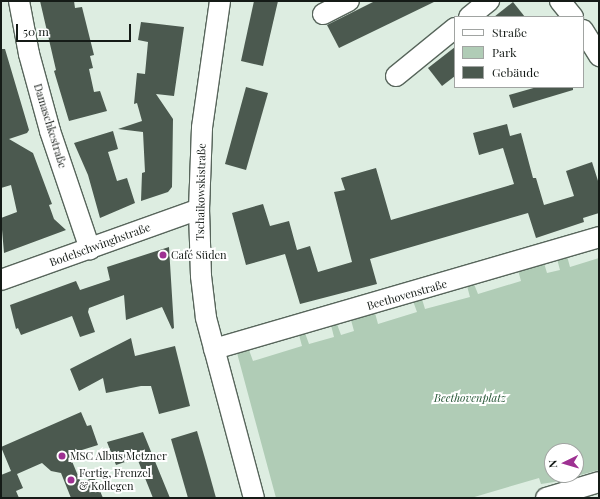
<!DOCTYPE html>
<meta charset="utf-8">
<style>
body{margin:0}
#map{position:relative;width:600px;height:499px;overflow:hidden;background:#ddede1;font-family:"Playfair Display",serif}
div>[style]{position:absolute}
.green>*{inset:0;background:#b0ccb6}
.building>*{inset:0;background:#4b594f}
.roads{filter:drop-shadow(1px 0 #57655b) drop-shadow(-1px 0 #57655b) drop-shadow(0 1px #57655b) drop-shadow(0 -1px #57655b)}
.minor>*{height:20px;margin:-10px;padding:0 10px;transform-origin:10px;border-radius:10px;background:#fff}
.dots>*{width:11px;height:11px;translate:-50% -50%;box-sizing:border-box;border:2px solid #fff;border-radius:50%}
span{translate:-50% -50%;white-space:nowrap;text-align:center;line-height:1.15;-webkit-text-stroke:4px #fff;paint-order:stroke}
.street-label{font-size:11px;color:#151b17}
.poi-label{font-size:11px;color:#151b17}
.left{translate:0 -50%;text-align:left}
.park-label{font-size:11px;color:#255535;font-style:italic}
.frame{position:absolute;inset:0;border:2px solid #151b17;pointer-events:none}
.legend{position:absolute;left:454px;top:16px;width:130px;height:72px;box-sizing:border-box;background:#fff;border:1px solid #a1a4a2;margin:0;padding:5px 7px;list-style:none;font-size:12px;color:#151b17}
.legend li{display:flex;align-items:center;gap:8px;height:20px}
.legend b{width:20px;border:1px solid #a1a4a2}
.north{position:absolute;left:544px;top:443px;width:40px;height:40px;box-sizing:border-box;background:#fff;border:1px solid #a1a4a2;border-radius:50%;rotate:265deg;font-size:11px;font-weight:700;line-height:16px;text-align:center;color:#151b17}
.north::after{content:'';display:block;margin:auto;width:14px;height:18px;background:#9e3192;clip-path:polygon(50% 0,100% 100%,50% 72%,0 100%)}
.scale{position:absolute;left:16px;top:24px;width:115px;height:18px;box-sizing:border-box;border:2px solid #151b17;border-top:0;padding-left:5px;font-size:12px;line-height:14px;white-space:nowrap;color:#151b17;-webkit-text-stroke:3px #fff;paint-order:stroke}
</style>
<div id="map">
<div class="green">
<div style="clip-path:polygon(evenodd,567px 256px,570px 267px,599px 258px,599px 470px,554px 482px,541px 484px,539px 478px,471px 498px,276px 498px,237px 353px,249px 350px,253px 361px,302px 346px,299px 335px,305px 333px,309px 344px,334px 337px,331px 325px,337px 324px,341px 335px,354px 331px,351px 320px,375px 313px,378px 324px,417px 312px,413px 301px,422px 299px,425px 309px,470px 297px,467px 286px,474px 284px,478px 294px,521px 281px,518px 270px,544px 263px,547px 273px,560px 270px,557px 259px,567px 256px,552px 451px,576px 451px,576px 475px,552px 475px,552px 451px)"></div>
</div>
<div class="building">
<div style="clip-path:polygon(40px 1px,74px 1px,75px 8px,82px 7px,94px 55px,90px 56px,93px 68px,89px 69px,94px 92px,100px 91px,107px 111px,69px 121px,54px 71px,56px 70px)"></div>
<div style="clip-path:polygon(254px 1px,278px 1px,263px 66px,241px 61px)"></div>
<div style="clip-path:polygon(375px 1px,436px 1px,339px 48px,327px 25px)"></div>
<div style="clip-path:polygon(513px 2px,525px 17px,494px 17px)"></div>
<div style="clip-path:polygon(141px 22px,184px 27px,174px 96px,156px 94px,173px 119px,172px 187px,168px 192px,141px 201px,142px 173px,145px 172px,143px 132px,118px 129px,142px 121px,137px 103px,134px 104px,137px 73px,145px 74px,148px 42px,138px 40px)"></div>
<div style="clip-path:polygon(455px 47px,455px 76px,442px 86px,428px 68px)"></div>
<div style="clip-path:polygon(1px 49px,5px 49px,29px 130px,27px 133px,9px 139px,33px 153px,52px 204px,49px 205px,54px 219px,66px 230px,4px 253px,1px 218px,17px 212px,11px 185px,1px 188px)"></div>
<div style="clip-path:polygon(246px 87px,268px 93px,246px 170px,225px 164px)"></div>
<div style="clip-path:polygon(537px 87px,573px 87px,573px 90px,513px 108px,509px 95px)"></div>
<div style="clip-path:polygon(507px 124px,510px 136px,521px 133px,533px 178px,536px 178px,544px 205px,574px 196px,566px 171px,592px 162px,599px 184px,599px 213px,583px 218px,584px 222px,536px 238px,528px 213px,370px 259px,377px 284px,300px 304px,285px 254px,246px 265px,232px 213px,263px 204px,270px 226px,289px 221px,297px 250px,310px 246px,318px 272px,352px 262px,334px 192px,345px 190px,341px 178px,376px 168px,391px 220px,514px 184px,503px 148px,479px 155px,473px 133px)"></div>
<div style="clip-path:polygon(113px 131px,118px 149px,108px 152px,117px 181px,127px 178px,135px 203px,100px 218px,88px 175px,74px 143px)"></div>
<div style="clip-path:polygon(169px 247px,174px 328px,172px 329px,162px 307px,126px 320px,124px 295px,89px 308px,88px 312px,95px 332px,80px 337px,72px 316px,21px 335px,18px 328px,16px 329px,10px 305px,76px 281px,80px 290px,110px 280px,107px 267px)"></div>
<div style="clip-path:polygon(131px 338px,135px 356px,175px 346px,190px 406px,159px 414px,151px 386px,141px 386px,106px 393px,103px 378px,79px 391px,70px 369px)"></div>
<div style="clip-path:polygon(81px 412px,87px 426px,91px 425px,98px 445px,69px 454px,81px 483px,94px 477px,103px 498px,71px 498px,61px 473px,51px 471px,42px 463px,17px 474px,23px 488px,16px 491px,19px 498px,1px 498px,1px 475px,11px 471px,1px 447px)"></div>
<div style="clip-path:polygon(197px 431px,206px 462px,216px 498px,188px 498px,171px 439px)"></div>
<div style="clip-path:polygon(143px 432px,170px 498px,153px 498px,137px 458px,116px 465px,107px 442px)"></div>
</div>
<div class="roads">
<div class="minor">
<div style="left:19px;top:1px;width:54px;rotate:79.3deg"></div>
<div style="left:29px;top:54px;width:80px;rotate:74.7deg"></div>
<div style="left:50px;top:131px;width:125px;rotate:71.3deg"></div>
<div style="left:220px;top:1px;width:128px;rotate:98.1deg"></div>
<div style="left:202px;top:128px;width:81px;rotate:92.1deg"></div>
<div style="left:199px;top:209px;width:67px;rotate:88.3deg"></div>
<div style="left:201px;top:276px;width:42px;rotate:83.2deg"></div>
<div style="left:206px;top:318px;width:186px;rotate:75.1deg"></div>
<div style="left:560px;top:1px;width:21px;rotate:51deg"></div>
<div style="left:323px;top:14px;width:29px;rotate:-27deg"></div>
<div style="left:469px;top:17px;width:26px;rotate:-39deg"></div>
<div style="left:583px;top:30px;width:31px;rotate:58deg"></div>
<div style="left:396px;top:76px;width:76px;rotate:-39.1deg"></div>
<div style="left:1px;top:280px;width:210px;rotate:-19.7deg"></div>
<div style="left:214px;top:349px;width:401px;rotate:-16.2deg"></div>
<div style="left:546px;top:498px;width:55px;rotate:-16.8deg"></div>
</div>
</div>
<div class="dots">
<div style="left:163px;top:255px;background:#9e3192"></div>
<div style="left:62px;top:456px;background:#9e3192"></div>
<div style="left:71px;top:480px;background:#9e3192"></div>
</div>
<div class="street-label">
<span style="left:50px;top:126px;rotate:73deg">Damaschkestraße</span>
<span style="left:201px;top:192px;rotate:-89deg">Tschaikowskistraße</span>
<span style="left:100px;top:245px;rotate:-20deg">Bodelschwinghstraße</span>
<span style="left:407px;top:295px;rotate:-16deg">Beethovenstraße</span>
</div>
<div class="poi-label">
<span class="left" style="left:171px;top:255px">Café Süden</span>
<span class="left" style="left:70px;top:456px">MSC Albus Metzner</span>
<span class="left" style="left:79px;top:480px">Fertig, Frenzel<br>&amp; Kollegen</span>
</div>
<div class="park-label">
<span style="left:470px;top:398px">Beethovenplatz</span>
</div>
<div class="frame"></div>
<ul class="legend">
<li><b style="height:5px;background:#fff"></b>Straße</li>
<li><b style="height:11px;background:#b0ccb6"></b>Park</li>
<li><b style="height:11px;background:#4b594f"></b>Gebäude</li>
</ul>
<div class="north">N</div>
<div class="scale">50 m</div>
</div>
